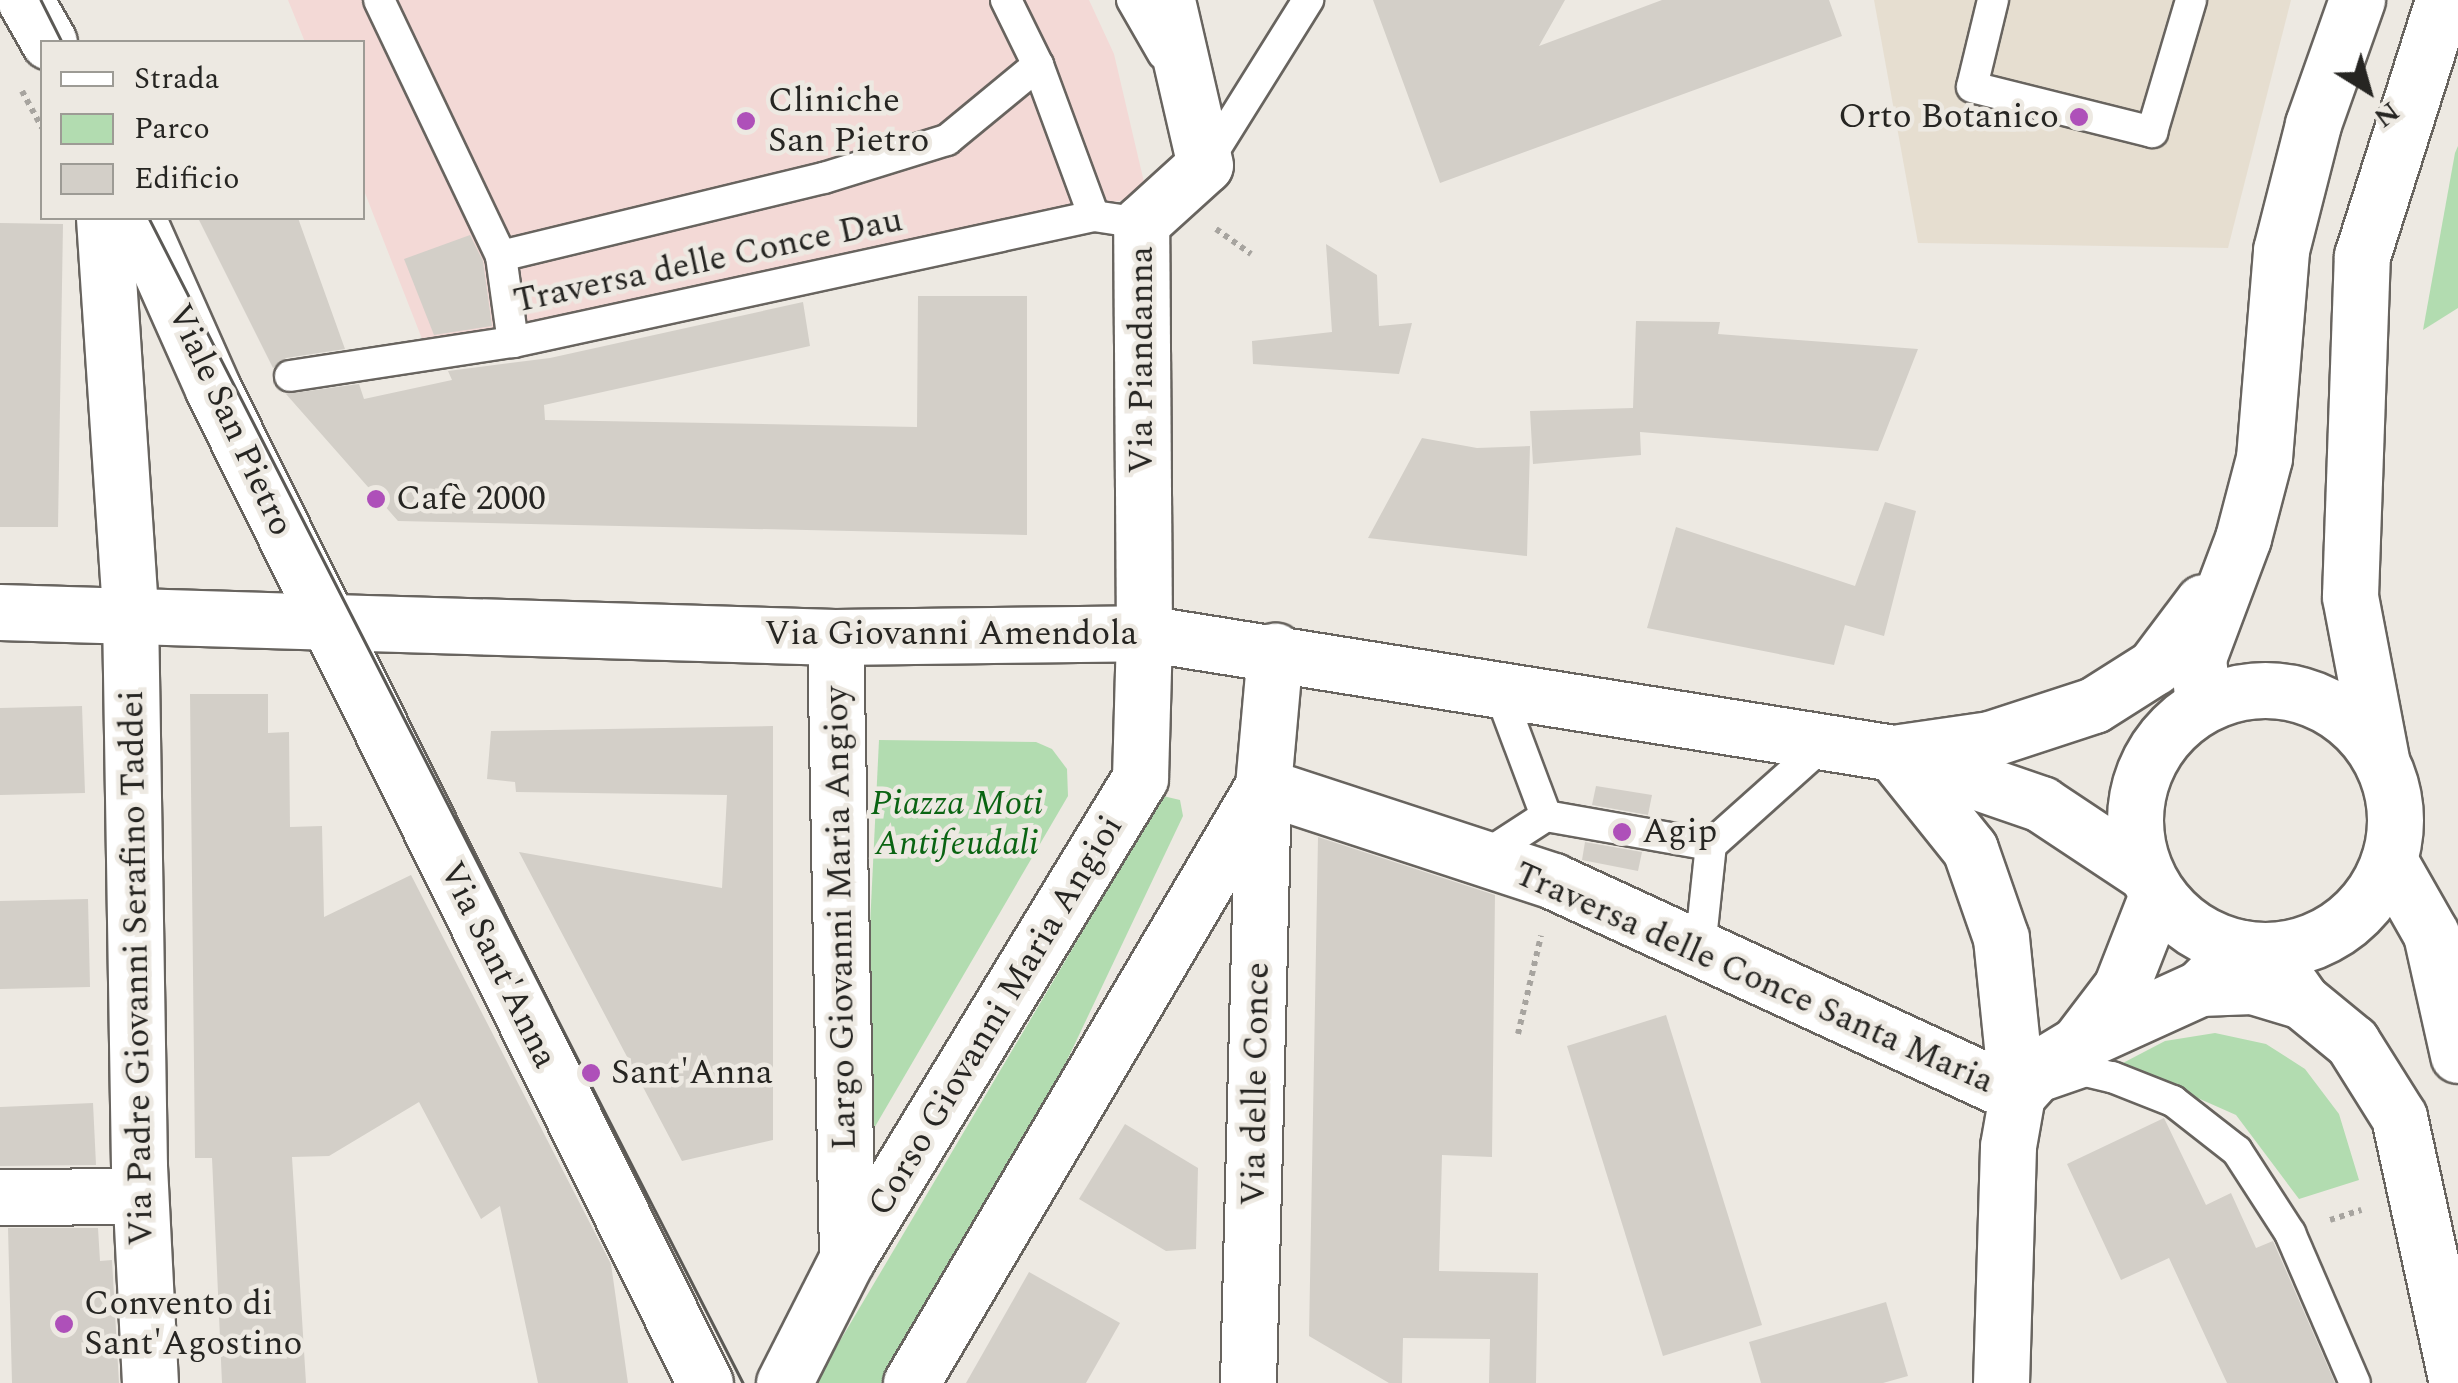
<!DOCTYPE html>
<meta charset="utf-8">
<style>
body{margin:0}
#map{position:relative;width:2458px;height:1383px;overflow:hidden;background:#ede9e2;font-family:Spectral,serif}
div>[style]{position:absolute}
.built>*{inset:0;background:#e6ded0}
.medical>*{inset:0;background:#f3d9d6}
.green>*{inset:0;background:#b2dcb0}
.building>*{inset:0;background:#d3cfc8}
.path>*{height:6px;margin-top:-3px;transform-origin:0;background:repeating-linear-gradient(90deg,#a7a49f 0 5px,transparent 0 10px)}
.roads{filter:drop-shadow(2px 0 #68645f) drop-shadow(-2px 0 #68645f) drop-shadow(0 2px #68645f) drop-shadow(0 -2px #68645f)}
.service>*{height:30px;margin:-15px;padding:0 15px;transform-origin:15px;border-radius:15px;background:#fff}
.minor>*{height:55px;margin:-27.5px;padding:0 27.5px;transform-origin:27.5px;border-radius:27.5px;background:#fff}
.tertiary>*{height:55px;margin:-27.5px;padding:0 27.5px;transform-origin:27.5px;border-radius:27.5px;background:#fff}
.secondary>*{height:55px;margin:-27.5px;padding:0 27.5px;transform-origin:27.5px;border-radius:27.5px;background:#fff}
.secondary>.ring{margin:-27.5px;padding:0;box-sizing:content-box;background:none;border:55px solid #fff;border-radius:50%}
.tram>*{height:2.5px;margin:-1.25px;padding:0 1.25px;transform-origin:1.25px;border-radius:1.25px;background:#5b5955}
.dots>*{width:28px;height:28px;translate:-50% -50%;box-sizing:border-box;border:5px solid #ede9e2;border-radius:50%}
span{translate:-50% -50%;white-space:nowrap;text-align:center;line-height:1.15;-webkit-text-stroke:9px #ede9e2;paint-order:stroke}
.poi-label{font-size:35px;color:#262522}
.left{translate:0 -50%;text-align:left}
.right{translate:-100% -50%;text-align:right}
.street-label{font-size:35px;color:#262522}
.park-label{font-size:35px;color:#0a6412;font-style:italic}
.legend{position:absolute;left:40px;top:40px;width:325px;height:180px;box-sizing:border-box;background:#ede9e2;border:2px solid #9d9b95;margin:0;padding:12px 18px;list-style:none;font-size:30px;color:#262522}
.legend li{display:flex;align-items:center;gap:20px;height:50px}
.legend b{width:50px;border:2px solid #9d9b95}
.north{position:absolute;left:2318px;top:40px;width:100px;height:100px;-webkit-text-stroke:8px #ede9e2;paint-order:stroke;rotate:143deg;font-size:28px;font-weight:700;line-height:40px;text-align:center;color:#262522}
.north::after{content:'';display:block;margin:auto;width:35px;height:45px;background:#262522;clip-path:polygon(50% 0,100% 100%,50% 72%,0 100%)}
</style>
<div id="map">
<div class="built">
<div style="clip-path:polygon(1874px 0,2291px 0,2228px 248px,1918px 243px)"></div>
</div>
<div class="medical">
<div style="clip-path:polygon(288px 0,1089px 0,1114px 54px,1147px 195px,426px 349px,363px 188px,362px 42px,305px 42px)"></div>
</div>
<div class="green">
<div style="clip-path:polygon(2458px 146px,2458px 308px,2423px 330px,2455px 153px)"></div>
<div style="clip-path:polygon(879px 740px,1036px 742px,1052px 749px,1067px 769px,1068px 796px,859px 1154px)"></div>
<div style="clip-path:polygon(1163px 796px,1180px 800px,1183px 816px,1051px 1094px,881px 1383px,815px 1383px)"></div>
<div style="clip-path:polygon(2215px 1033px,2266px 1044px,2305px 1069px,2339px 1114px,2359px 1180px,2299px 1199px,2236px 1115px,2121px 1064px,2165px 1041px)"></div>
</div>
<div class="building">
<div style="clip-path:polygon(1373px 0,1565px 0,1539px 46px,1662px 0,1829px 0,1842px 36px,1440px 183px)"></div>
<div style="clip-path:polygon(198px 218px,298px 218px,345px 349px,286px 358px,273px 368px)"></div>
<div style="clip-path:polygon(0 223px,63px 224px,58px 527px,0 527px)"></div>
<div style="clip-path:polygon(470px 235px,483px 261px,492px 326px,434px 335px,404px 259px)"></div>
<div style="clip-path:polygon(1326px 244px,1377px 275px,1379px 326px,1412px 323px,1399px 374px,1253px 364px,1252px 341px,1332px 332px)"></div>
<div style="clip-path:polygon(918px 296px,1027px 296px,1027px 535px,398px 521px,286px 394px,359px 384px,364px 399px,452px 380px,448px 371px,550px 358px,803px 302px,810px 346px,544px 405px,545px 420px,917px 427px)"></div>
<div style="clip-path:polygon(1636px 321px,1720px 322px,1718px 334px,1918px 349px,1878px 451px,1640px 432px,1641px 455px,1533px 464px,1530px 411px,1633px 408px)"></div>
<div style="clip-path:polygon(1422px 438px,1477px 448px,1530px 446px,1527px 556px,1368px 538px)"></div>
<div style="clip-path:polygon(1885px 502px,1916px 511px,1884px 636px,1845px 625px,1834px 665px,1647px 628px,1676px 527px,1855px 586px)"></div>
<div style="clip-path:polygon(190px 694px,268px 694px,268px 733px,289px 732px,290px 827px,322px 826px,324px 917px,411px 875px,611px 1264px,628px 1383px,538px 1383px,500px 1206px,481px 1219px,419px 1102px,329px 1156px,292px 1157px,306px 1383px,222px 1383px,212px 1158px,195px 1158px)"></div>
<div style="clip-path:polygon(82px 706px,85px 793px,0 795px,0 708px)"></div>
<div style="clip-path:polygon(773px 726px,773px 1140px,682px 1161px,519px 852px,722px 888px,727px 795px,516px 792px,515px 782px,487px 779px,491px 731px)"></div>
<div style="clip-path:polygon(1596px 786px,1652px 795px,1648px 815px,1592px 805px)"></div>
<div style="clip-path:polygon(1318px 837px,1495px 895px,1492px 1157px,1442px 1155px,1439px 1271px,1538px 1273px,1536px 1383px,1489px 1383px,1490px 1339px,1403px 1338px,1402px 1383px,1389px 1383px,1309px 1336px)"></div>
<div style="clip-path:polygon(1585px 842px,1642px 852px,1638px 871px,1582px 860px)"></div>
<div style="clip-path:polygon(88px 899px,90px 987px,0 989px,0 901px)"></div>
<div style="clip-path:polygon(1666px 1015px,1762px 1325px,1663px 1356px,1567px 1046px)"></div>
<div style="clip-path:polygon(93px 1103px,96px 1165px,0 1166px,0 1107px)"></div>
<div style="clip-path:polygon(2164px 1118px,2206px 1205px,2231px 1193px,2256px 1248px,2273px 1241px,2335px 1383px,2227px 1383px,2169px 1258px,2121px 1280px,2067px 1164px)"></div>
<div style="clip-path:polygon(1125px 1124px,1198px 1168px,1196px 1249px,1166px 1251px,1079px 1199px)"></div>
<div style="clip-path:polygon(8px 1228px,98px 1228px,100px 1261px,112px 1260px,119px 1383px,12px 1383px)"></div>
<div style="clip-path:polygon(1029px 1272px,1120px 1323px,1086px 1383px,966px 1383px)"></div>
<div style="clip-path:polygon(1886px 1302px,1908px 1376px,1883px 1383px,1761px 1383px,1749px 1342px)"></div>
</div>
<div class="path">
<div style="left:22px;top:91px;width:42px;rotate:61.6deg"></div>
<div style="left:1216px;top:229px;width:43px;rotate:35.5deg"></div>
<div style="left:1518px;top:1034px;width:101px;rotate:-76.8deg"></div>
<div style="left:2330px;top:1220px;width:33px;rotate:-18deg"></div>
</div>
<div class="roads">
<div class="service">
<div style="left:379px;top:0;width:284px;rotate:64.5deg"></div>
<div style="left:501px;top:256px;width:87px;rotate:82.1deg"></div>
<div style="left:1006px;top:0;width:72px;rotate:63.8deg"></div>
<div style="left:1038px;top:65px;width:161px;rotate:69.7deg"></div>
<div style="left:1132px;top:0;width:62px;rotate:60.1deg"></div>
<div style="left:1993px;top:0;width:89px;rotate:103.6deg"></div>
<div style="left:1972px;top:87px;width:186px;rotate:14deg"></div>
<div style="left:2152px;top:132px;width:138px;rotate:-73.5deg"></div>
<div style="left:1205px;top:165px;width:195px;rotate:-58deg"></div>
<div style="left:501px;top:256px;width:332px;rotate:-13.6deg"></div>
<div style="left:824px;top:178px;width:129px;rotate:-17.2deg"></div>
<div style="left:947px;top:140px;width:118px;rotate:-39.5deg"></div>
<div style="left:290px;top:376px;width:226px;rotate:-8.7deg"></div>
<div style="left:513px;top:342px;width:595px;rotate:-12.24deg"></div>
<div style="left:1094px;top:216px;width:48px;rotate:8.5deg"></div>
<div style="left:1498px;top:688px;width:137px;rotate:69.4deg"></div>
<div style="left:1546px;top:816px;width:168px;rotate:10deg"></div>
<div style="left:1711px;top:845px;width:154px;rotate:-41.8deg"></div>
<div style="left:1481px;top:858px;width:77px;rotate:-32.9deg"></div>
<div style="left:1700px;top:949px;width:105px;rotate:-84deg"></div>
<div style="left:2048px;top:1084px;width:39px;rotate:-19deg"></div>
<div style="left:2085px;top:1071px;width:28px;rotate:13deg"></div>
<div style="left:2112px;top:1077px;width:66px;rotate:21.5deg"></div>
<div style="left:2173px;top:1101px;width:81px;rotate:38deg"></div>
<div style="left:2237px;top:1151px;width:98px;rotate:57.1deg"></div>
<div style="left:2290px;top:1233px;width:163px;rotate:66.6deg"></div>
</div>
<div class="minor">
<div style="left:25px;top:0;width:48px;rotate:60.3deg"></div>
<div style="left:104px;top:218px;width:395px;rotate:86.2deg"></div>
<div style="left:130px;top:612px;width:554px;rotate:89.07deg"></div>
<div style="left:139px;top:1166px;width:217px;rotate:87.1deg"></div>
<div style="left:137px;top:218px;width:187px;rotate:66deg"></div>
<div style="left:213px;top:389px;width:1109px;rotate:63.67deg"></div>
<div style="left:1144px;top:633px;width:410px;rotate:-90.4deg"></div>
<div style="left:1141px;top:223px;width:86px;rotate:-42.2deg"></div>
<div style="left:1205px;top:165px;width:169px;rotate:-103deg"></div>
<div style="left:835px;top:637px;width:622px;rotate:88.89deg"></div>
<div style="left:2080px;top:1041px;width:68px;rotate:-52.8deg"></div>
<div style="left:2121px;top:987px;width:99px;rotate:-68.6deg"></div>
<div style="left:0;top:1197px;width:140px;rotate:-0.4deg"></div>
<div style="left:1248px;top:1383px;width:597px;rotate:-88.56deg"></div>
<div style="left:1263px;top:786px;width:305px;rotate:18.1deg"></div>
<div style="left:1553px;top:881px;width:511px;rotate:24.76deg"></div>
<div style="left:2001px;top:1383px;width:237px;rotate:-88.3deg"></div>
<div style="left:2008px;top:1146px;width:52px;rotate:-80deg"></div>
<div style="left:2017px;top:1095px;width:43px;rotate:-47.8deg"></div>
<div style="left:2046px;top:1063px;width:39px;rotate:-31deg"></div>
<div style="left:2079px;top:1043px;width:133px;rotate:-24.4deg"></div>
<div style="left:2200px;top:988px;width:57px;rotate:-45deg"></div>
</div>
<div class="tertiary">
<div style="left:784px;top:1383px;width:139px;rotate:-63.1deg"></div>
<div style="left:847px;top:1259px;width:563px;rotate:-58.65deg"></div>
<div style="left:1140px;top:778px;width:145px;rotate:-88.4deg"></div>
<div style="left:911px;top:1383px;width:693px;rotate:-59.48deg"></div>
<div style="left:1263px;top:786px;width:136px;rotate:-84.9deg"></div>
</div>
<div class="secondary">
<div style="left:0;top:612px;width:835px;rotate:1.71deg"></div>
<div style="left:835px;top:637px;width:309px;rotate:-0.7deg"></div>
<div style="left:1144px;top:633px;width:759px;rotate:9.1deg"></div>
<div style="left:1893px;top:753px;width:157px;rotate:19deg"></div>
<div style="left:2041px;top:804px;width:125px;rotate:33.6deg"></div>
<div class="ring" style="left:2135px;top:690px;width:205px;height:205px"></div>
<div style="left:2203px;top:704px;width:46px;rotate:-96.2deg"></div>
<div style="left:2198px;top:658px;width:128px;rotate:-69.4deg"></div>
<div style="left:2243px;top:538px;width:83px;rotate:-75.3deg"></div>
<div style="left:2264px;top:458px;width:209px;rotate:-85.3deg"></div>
<div style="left:2281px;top:250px;width:130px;rotate:-75.7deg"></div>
<div style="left:2313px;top:124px;width:132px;rotate:-70.5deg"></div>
<div style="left:1900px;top:752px;width:91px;rotate:-8.2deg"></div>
<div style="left:1990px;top:739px;width:109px;rotate:-18.1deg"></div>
<div style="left:2094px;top:705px;width:71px;rotate:-32.3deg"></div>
<div style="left:2154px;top:667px;width:81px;rotate:-53deg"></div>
<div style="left:1893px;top:753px;width:123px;rotate:51.3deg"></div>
<div style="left:1970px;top:849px;width:94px;rotate:70.8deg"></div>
<div style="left:2001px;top:938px;width:158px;rotate:84.2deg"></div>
<div style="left:2381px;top:759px;width:166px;rotate:-100.8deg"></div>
<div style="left:2350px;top:596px;width:340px;rotate:-88deg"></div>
<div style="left:2362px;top:256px;width:269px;rotate:-72.4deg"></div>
<div style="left:2389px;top:860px;width:85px;rotate:60.4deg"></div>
<div style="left:2431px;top:934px;width:124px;rotate:77.4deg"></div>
<div style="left:2266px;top:950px;width:62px;rotate:54.8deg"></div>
<div style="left:2302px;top:1001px;width:65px;rotate:39.4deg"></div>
<div style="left:2352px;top:1042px;width:89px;rotate:57.9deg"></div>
<div style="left:2399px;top:1117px;width:272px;rotate:77.7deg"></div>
<div style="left:2200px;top:988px;width:52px;rotate:-2.2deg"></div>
<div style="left:2252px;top:986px;width:52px;rotate:16.7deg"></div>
</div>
</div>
<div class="tram">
<div style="left:41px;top:0;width:47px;rotate:63.4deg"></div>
<div style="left:149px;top:218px;width:1308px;rotate:62.98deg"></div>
</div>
<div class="dots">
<div style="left:2079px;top:117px;background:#ae50b9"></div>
<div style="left:746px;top:121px;background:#ae50b9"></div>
<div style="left:376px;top:499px;background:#ae50b9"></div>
<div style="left:1622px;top:832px;background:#ae50b9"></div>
<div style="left:591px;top:1073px;background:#ae50b9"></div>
<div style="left:64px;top:1324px;background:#ae50b9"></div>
</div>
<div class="poi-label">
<span class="left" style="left:768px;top:121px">Cliniche<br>San Pietro</span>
<span class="right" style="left:2059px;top:117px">Orto Botanico</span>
<span class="left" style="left:396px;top:499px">Cafè 2000</span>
<span class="left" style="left:1642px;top:832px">Agip</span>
<span class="left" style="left:611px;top:1073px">Sant'Anna</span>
<span class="left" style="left:84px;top:1324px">Convento di<br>Sant'Agostino</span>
</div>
<div class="street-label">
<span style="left:708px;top:261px;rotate:-12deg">Traversa delle Conce Dau</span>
<span style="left:1142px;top:360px;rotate:-90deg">Via Piandanna</span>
<span style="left:230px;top:420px;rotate:65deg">Viale San Pietro</span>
<span style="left:951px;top:634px">Via Giovanni Amendola</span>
<span style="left:841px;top:918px;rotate:-91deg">Largo Giovanni Maria Angioy</span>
<span style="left:498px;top:965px;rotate:64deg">Via Sant'Anna</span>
<span style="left:137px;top:968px;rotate:-91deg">Via Padre Giovanni Serafino Taddei</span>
<span style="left:1754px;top:978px;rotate:24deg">Traversa delle Conce Santa Maria</span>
<span style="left:996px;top:1016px;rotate:-59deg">Corso Giovanni Maria Angioi</span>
<span style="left:1256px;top:1084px;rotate:-89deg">Via delle Conce</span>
</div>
<div class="park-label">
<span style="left:957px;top:824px">Piazza Moti<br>Antifeudali</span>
</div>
<ul class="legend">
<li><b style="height:12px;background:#fff"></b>Strada</li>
<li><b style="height:28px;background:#b2dcb0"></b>Parco</li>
<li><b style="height:28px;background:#d3cfc8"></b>Edificio</li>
</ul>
<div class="north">N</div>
</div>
